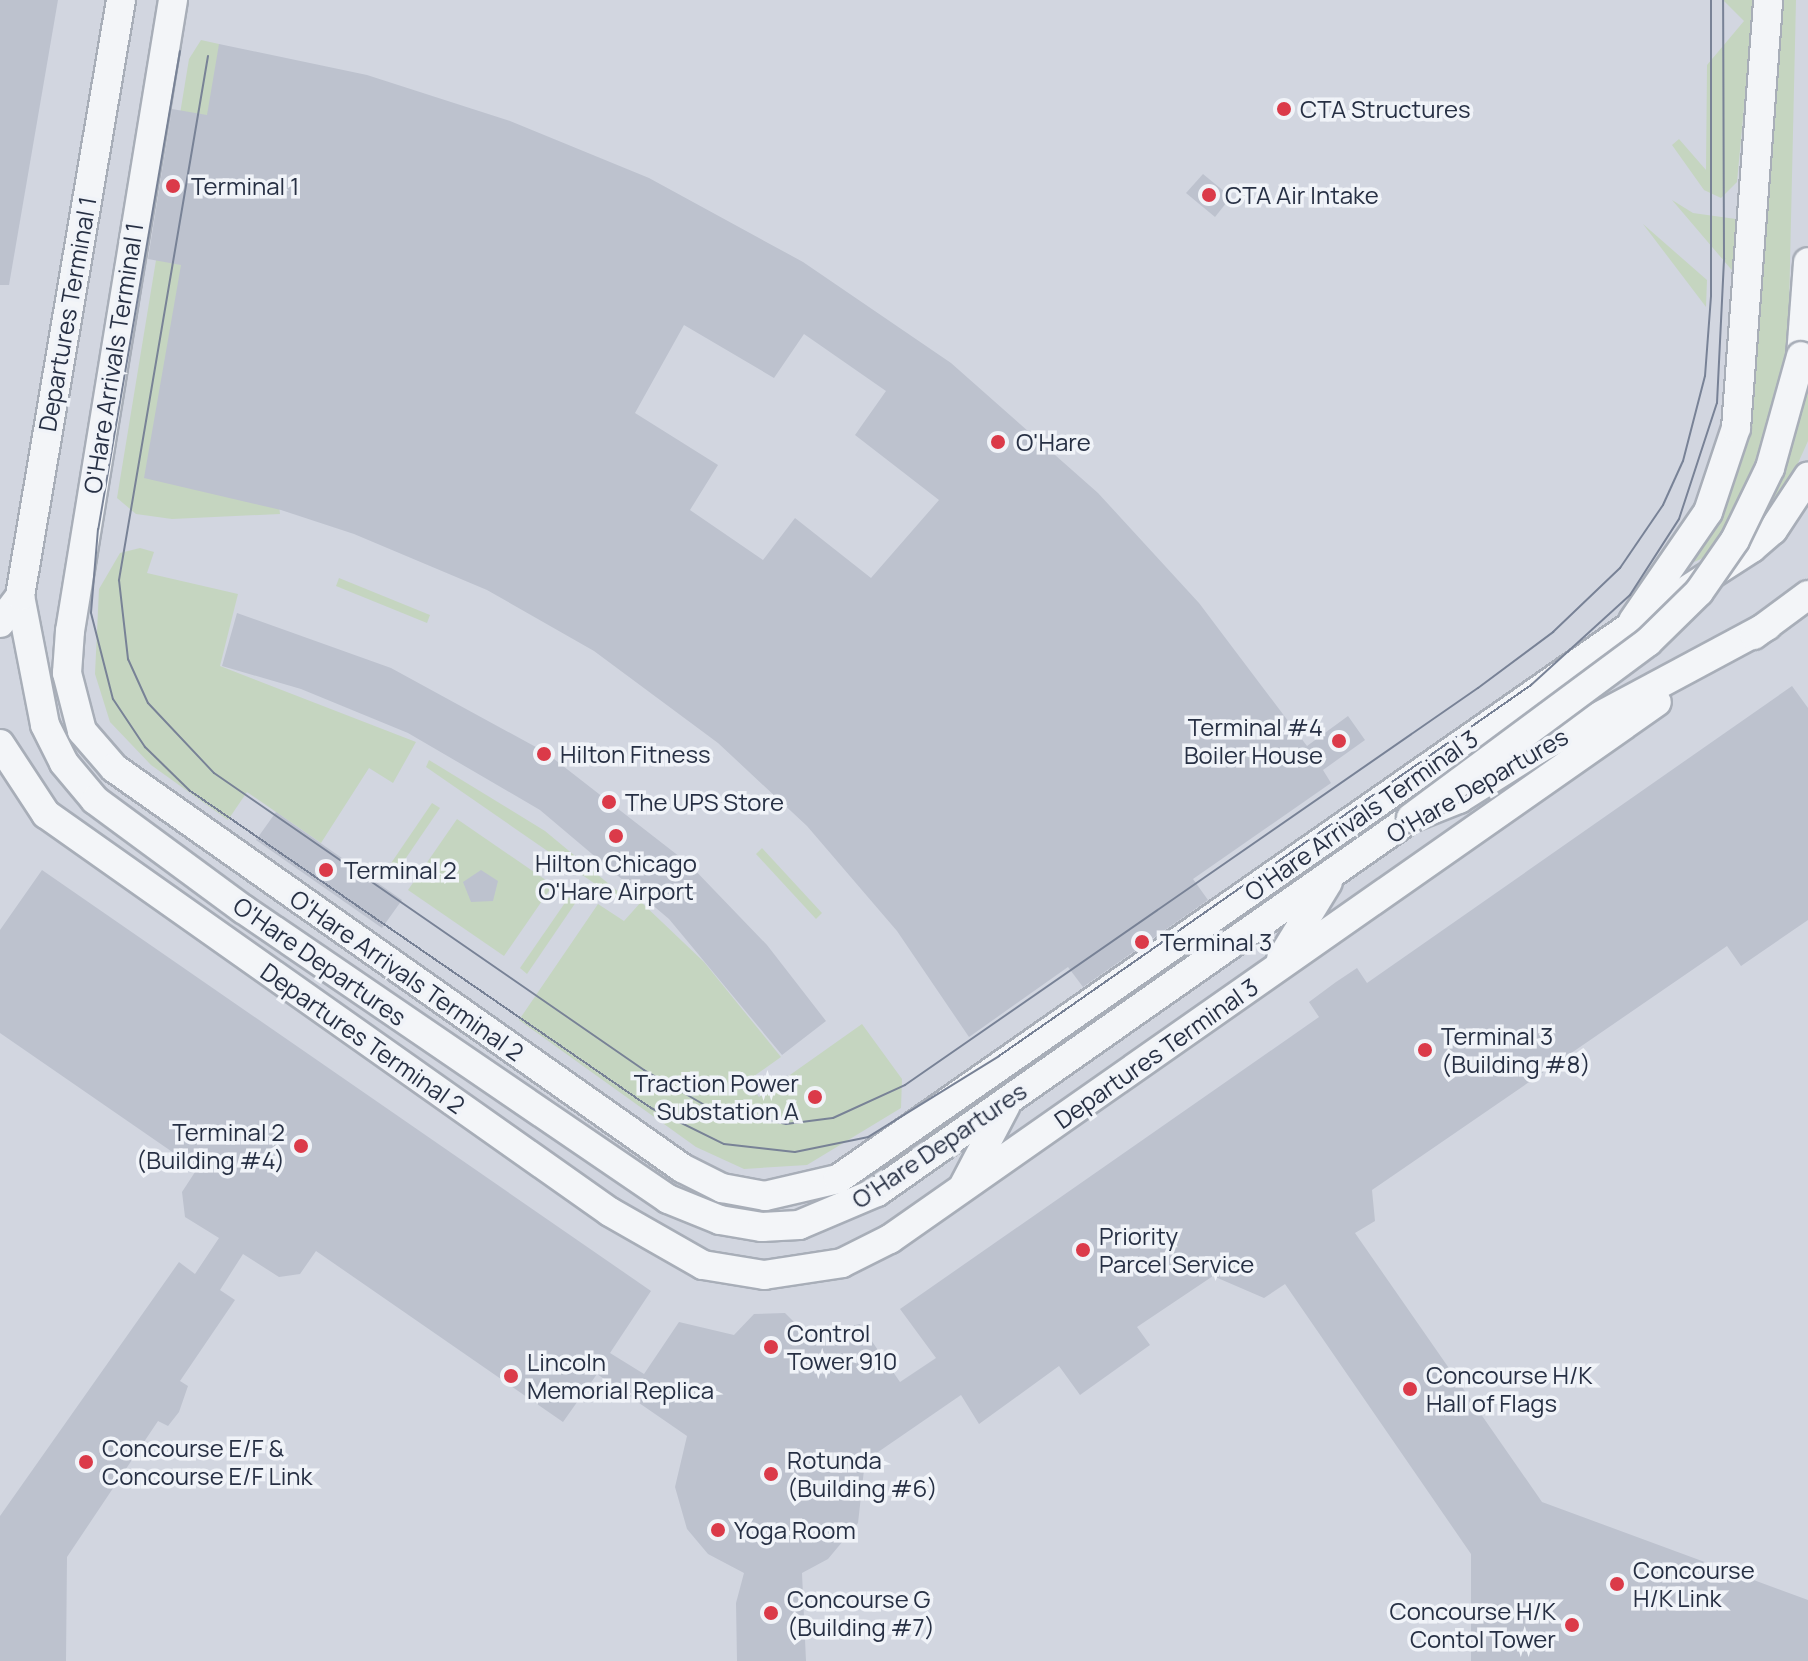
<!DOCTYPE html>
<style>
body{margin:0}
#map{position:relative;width:1808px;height:1661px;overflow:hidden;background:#e0e4ea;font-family:Manrope,sans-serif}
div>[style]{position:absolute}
.built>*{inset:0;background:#d2d6e0}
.green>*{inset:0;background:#c5d5c0}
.building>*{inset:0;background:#bdc2ce}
.roads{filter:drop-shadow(2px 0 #a8aeb8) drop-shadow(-2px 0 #a8aeb8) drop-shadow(0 2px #a8aeb8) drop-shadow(0 -2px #a8aeb8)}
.minor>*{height:28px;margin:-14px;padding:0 14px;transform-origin:14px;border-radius:14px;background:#f3f5f8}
.tram>*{height:2px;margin:-1px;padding:0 1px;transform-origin:1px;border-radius:1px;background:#788296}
.bridges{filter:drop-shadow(2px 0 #a8aeb8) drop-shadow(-2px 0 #a8aeb8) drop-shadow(0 2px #a8aeb8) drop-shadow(0 -2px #a8aeb8)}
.minor-bridge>*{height:28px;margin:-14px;padding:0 14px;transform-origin:14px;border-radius:14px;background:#f3f5f8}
.dots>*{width:22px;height:22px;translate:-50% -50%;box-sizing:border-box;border:4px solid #f0f3f8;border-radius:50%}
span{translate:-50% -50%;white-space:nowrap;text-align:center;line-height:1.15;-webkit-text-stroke:7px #f0f3f8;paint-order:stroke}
.poi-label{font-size:24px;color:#273044}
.left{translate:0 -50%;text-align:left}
.right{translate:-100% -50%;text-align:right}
.street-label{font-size:24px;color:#273044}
</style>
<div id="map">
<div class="built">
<div style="clip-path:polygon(0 0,1808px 0,1808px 1661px,0 1661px)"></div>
</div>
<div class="green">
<div style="clip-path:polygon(1723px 0,1754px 0,1737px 182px,1721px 198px,1704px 190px,1672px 145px,1679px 139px,1706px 170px,1707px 65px,1744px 21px)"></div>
<div style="clip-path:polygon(1775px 0,1796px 0,1788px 353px,1754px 472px,1710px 555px,1694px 562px,1712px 525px)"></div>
<div style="clip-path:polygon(201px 40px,219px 44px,280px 514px,172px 519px,136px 514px,117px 498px,189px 59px)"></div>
<div style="clip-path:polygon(1672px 200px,1693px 213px,1743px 220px,1736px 275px)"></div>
<div style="clip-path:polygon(1643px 224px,1707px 280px,1706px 307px,1703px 303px)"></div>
<div style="clip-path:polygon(1808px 382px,1808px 441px,1785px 492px,1760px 519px,1791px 444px)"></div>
<div style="clip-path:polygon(140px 548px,154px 552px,147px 573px,238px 594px,220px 666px,416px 742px,393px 783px,369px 768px,321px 843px,247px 792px,228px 820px,151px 765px,110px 722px,95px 674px,99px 589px,120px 553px)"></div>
<div style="clip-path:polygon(339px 578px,430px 615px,427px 623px,336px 586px)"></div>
<div style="clip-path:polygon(429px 760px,545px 831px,621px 894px,617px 899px,426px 767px)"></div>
<div style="clip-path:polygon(432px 803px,440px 808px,391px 880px,383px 875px)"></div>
<div style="clip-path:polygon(457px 819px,553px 885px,504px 956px,408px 890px)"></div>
<div style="clip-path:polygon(762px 848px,822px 913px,816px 919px,756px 854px)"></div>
<div style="clip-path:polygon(569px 897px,576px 902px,527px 974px,520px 968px)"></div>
<div style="clip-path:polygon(641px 902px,704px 962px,781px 1057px,747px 1081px,759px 1097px,862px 1024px,902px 1079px,901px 1108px,807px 1165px,744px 1169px,696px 1147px,519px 1020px,598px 904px,624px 921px)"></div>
</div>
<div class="building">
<div style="clip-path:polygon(0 0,58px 0,9px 285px,0 285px)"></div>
<div style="clip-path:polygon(evenodd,219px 44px,367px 75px,510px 121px,649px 178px,803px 262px,951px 363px,1098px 493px,1199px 603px,1307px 746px,1348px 716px,1365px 740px,1323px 770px,1331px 783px,1193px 879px,1208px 900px,1083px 987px,1068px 967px,969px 1037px,897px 931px,807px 826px,718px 743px,594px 651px,487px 590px,354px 534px,281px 510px,144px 478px,181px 265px,148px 259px,172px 109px,207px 115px,219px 44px,684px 325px,774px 378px,804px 334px,886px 391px,855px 435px,939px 500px,871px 578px,795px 518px,763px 560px,690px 510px,718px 465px,635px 413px,684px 325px)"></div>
<div style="clip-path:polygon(1203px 174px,1231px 197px,1215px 217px,1186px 193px)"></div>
<div style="clip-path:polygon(237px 613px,391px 668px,545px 752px,689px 864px,767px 945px,826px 1021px,782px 1055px,669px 919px,540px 810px,408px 733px,301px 689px,222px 666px)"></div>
<div style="clip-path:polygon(1792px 686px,1808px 708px,1808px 920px,1741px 966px,1727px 946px,1372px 1190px,1375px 1221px,1355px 1233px,1542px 1502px,1808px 1600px,1808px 1661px,1471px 1661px,1471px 1554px,1285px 1284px,1264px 1298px,1213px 1276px,1137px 1327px,1150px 1345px,1080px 1395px,1059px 1366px,979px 1424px,961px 1395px,865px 1461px,858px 1523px,828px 1559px,802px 1573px,806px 1661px,737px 1661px,736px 1603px,744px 1573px,708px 1554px,687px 1529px,675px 1487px,687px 1436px,597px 1374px,563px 1422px,316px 1251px,300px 1274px,279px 1277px,243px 1254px,220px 1290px,235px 1300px,180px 1381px,188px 1386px,179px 1412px,168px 1426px,158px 1421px,67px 1557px,66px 1661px,0 1661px,0 1516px,179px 1262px,195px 1274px,219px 1238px,185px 1217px,182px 1192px,197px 1169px,0 1033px,0 930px,42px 870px,651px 1291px,610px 1353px,644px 1374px,679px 1322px,734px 1335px,754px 1314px,785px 1313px,807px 1335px,860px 1324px,900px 1382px,936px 1358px,900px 1309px,1319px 1017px,1309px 1002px,1336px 982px,1357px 968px,1367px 983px)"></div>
<div style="clip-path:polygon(276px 812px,402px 900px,382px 928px,256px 840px)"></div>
<div style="clip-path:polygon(481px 870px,498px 881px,493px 901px,471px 902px,463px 882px)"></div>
</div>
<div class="roads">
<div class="minor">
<div style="left:173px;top:0;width:639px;rotate:99.27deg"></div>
<div style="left:70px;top:631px;width:42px;rotate:94.1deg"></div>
<div style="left:67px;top:673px;width:60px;rotate:75.5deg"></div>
<div style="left:82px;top:731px;width:49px;rotate:49.1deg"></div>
<div style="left:114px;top:768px;width:695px;rotate:35.15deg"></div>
<div style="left:682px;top:1168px;width:45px;rotate:26.6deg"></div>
<div style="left:722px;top:1188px;width:44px;rotate:10.5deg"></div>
<div style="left:765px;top:1196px;width:75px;rotate:-13.1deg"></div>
<div style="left:838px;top:1179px;width:967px;rotate:-34.89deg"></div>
<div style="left:1631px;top:626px;width:144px;rotate:-32.8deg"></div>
<div style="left:1752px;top:548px;width:28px;rotate:-41deg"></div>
<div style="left:1773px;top:530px;width:64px;rotate:-56.6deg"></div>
<div style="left:1801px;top:356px;width:94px;rotate:-85.7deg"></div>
<div style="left:20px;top:596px;width:131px;rotate:79deg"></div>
<div style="left:45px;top:725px;width:42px;rotate:63.4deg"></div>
<div style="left:64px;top:763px;width:48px;rotate:50deg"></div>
<div style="left:95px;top:800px;width:184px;rotate:36.4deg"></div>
<div style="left:243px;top:909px;width:515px;rotate:34.31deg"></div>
<div style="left:668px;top:1199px;width:56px;rotate:22deg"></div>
<div style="left:720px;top:1220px;width:43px;rotate:9.5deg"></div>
<div style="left:762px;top:1227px;width:37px;rotate:-3deg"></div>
<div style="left:799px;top:1225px;width:85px;rotate:-22.9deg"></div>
<div style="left:877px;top:1192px;width:652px;rotate:-35.01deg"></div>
<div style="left:1411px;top:818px;width:52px;rotate:-21.6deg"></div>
<div style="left:1459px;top:799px;width:93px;rotate:-32.3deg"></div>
<div style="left:1538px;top:749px;width:260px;rotate:-28.2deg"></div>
<div style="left:1633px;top:621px;width:132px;rotate:-55.5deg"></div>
<div style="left:1708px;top:512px;width:89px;rotate:-71.6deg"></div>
<div style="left:1736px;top:428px;width:429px;rotate:-85.7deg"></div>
<div style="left:0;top:623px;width:34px;rotate:-53deg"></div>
<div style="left:20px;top:596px;width:604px;rotate:-80.38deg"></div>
<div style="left:1754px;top:635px;width:67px;rotate:-36.5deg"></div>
<div style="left:0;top:744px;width:84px;rotate:56.7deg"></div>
<div style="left:46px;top:814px;width:690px;rotate:35.21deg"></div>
<div style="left:610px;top:1212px;width:107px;rotate:29.7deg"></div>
<div style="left:703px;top:1265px;width:62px;rotate:9.3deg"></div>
<div style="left:764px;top:1275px;width:79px;rotate:-8.7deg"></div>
<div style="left:842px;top:1263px;width:54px;rotate:-26.6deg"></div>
<div style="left:890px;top:1239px;width:936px;rotate:-35deg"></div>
<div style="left:1281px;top:959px;width:90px;rotate:-58.6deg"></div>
<div style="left:964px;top:1185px;width:90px;rotate:-62.3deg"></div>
</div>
</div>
<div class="tram">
<div style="left:180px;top:51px;width:485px;rotate:99.7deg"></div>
<div style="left:98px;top:529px;width:84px;rotate:94.8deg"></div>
<div style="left:91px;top:613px;width:89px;rotate:75.7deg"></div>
<div style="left:113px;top:699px;width:58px;rotate:56.3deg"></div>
<div style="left:145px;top:747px;width:62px;rotate:44.3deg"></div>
<div style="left:189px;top:790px;width:561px;rotate:34.54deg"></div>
<div style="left:651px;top:1108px;width:81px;rotate:26.3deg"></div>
<div style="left:724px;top:1144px;width:71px;rotate:6.4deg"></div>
<div style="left:795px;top:1152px;width:75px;rotate:-11.6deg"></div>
<div style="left:868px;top:1137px;width:154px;rotate:-31.7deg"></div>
<div style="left:999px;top:1056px;width:649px;rotate:-34.89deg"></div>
<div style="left:1531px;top:685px;width:134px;rotate:-42.3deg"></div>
<div style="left:1630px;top:595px;width:90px;rotate:-57.2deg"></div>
<div style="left:1679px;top:519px;width:122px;rotate:-71.9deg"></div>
<div style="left:1717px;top:403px;width:145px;rotate:-87.2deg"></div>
<div style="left:1724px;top:258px;width:258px;rotate:-90.2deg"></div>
<div style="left:208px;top:56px;width:532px;rotate:99.64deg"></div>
<div style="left:119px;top:580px;width:80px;rotate:83.5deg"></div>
<div style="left:128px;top:659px;width:48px;rotate:65.6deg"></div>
<div style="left:148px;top:703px;width:96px;rotate:46.7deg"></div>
<div style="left:214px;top:773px;width:523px;rotate:34.63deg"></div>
<div style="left:644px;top:1070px;width:74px;rotate:30deg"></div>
<div style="left:708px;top:1107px;width:80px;rotate:12.3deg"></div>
<div style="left:786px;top:1124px;width:47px;rotate:-7.3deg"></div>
<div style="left:833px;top:1118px;width:79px;rotate:-24.6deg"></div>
<div style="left:905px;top:1085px;width:697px;rotate:-34.72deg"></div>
<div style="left:1478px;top:688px;width:94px;rotate:-36.7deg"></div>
<div style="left:1553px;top:632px;width:93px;rotate:-43.7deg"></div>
<div style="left:1620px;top:568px;width:76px;rotate:-55.7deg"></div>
<div style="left:1663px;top:505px;width:48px;rotate:-65.6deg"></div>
<div style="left:1683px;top:461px;width:88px;rotate:-75.5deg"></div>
<div style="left:1705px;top:376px;width:80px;rotate:-85.7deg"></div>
<div style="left:1711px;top:296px;width:296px;rotate:-90deg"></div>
</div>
<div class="bridges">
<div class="minor-bridge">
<div style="left:1411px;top:818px;width:295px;rotate:-36.6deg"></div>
<div style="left:1648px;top:642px;width:71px;rotate:-44.4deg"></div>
<div style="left:1699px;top:592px;width:63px;rotate:-55.3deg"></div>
<div style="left:1735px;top:540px;width:80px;rotate:-64.1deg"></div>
<div style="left:1770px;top:468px;width:116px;rotate:-74.5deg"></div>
</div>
</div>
<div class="dots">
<div style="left:1284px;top:109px;background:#db3a49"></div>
<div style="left:173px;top:186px;background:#db3a49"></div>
<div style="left:1209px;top:195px;background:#db3a49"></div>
<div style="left:998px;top:442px;background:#db3a49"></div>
<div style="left:1339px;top:741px;background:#db3a49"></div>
<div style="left:544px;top:754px;background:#db3a49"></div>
<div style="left:609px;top:802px;background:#db3a49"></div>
<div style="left:616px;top:836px;background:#db3a49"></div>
<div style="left:326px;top:870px;background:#db3a49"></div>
<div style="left:1142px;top:942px;background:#db3a49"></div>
<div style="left:1425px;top:1050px;background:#db3a49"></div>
<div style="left:815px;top:1097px;background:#db3a49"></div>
<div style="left:301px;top:1146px;background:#db3a49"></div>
<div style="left:1083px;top:1250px;background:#db3a49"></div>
<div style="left:771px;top:1347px;background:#db3a49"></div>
<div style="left:511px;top:1376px;background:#db3a49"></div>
<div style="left:1410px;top:1389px;background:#db3a49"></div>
<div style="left:86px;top:1462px;background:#db3a49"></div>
<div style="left:771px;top:1474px;background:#db3a49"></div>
<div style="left:718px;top:1530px;background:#db3a49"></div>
<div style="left:1617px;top:1584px;background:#db3a49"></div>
<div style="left:771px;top:1613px;background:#db3a49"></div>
<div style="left:1572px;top:1625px;background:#db3a49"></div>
</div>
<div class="poi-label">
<span class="left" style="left:1300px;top:109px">CTA Structures</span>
<span class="left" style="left:191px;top:186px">Terminal 1</span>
<span class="left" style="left:1225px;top:195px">CTA Air Intake</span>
<span class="left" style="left:1016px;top:442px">O'Hare</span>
<span class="right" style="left:1323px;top:741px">Terminal #4<br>Boiler House</span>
<span class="left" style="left:560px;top:754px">Hilton Fitness</span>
<span class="left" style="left:625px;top:802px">The UPS Store</span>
<span style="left:616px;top:877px">Hilton Chicago<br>O'Hare Airport</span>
<span class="left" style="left:344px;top:870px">Terminal 2</span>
<span class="left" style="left:1160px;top:942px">Terminal 3</span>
<span class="left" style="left:1441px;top:1050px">Terminal 3<br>(Building #8)</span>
<span class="right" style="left:799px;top:1097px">Traction Power<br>Substation A</span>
<span class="right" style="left:285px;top:1146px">Terminal 2<br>(Building #4)</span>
<span class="left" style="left:1099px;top:1250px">Priority<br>Parcel Service</span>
<span class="left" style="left:787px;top:1347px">Control<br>Tower 910</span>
<span class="left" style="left:527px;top:1376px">Lincoln<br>Memorial Replica</span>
<span class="left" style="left:1426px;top:1389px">Concourse H/K<br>Hall of Flags</span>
<span class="left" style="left:102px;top:1462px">Concourse E/F &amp;<br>Concourse E/F Link</span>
<span class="left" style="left:787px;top:1474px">Rotunda<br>(Building #6)</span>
<span class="left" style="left:734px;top:1530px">Yoga Room</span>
<span class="left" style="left:1633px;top:1584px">Concourse<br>H/K Link</span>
<span class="left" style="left:787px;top:1613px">Concourse G<br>(Building #7)</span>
<span class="right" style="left:1556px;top:1625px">Concourse H/K<br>Contol Tower</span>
</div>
<div class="street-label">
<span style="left:67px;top:314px;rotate:-80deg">Departures Terminal 1</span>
<span style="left:113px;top:358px;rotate:-81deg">O'Hare Arrivals Terminal 1</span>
<span style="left:1477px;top:785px;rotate:-30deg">O'Hare Departures</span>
<span style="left:1361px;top:815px;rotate:-35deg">O'Hare Arrivals Terminal 3</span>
<span style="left:320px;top:961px;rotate:35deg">O'Hare Departures</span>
<span style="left:407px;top:975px;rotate:35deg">O'Hare Arrivals Terminal 2</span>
<span style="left:363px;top:1038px;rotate:35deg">Departures Terminal 2</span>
<span style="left:1156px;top:1053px;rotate:-35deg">Departures Terminal 3</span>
<span style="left:939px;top:1145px;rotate:-34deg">O'Hare Departures</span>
</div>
</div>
